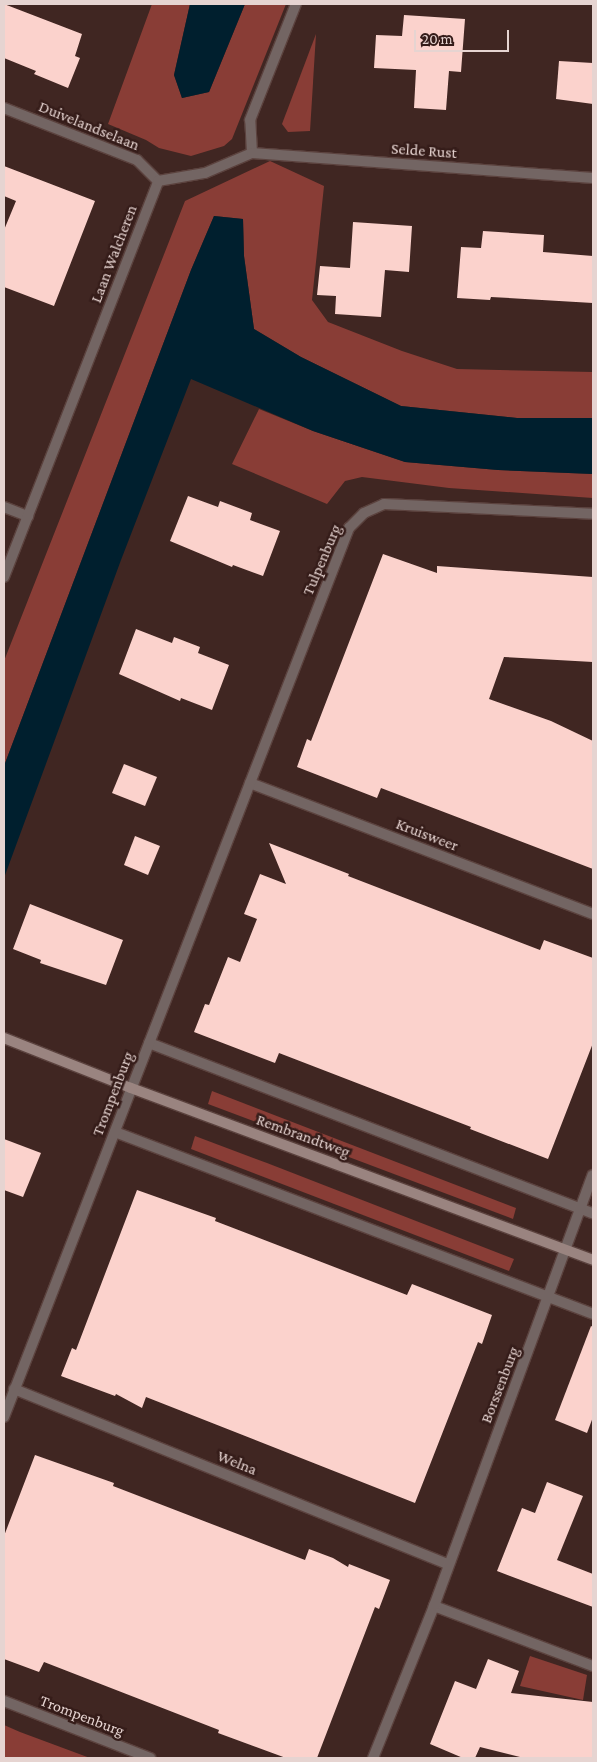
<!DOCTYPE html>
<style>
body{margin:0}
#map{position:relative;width:597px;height:1762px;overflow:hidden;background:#402622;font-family:"Crimson Pro",serif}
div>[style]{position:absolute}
.green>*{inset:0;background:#893d36}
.water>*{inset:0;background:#001f2e}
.building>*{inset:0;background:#fbd2cc}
.roads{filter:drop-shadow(1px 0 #5b423e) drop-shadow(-1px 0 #5b423e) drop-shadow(0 1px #5b423e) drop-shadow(0 -1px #5b423e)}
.street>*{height:10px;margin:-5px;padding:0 5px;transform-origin:5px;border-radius:5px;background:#736563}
.secondary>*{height:10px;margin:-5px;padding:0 5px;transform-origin:5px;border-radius:5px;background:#9a8480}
span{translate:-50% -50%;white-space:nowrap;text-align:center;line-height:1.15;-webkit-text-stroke:5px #351c19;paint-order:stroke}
.street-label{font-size:16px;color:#e6d4d1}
.frame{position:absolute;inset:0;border:5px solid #e6d4d1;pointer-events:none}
.scale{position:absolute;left:414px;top:30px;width:95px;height:22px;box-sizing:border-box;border:2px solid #e6d4d1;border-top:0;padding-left:6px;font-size:15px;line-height:18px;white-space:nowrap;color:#e6d4d1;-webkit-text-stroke:4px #351c19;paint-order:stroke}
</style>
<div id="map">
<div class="green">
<div style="clip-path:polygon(152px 4px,190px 4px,174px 75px,182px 98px,209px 92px,245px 4px,286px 4px,232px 139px,224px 146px,191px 156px,159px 148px,146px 140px,108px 124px)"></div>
<div style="clip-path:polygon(316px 34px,310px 131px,288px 132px,282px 124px)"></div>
<div style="clip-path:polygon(270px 161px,324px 186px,312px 300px,328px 322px,402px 351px,457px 369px,593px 372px,593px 418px,517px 418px,401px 406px,301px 357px,254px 329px,244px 256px,243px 219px,214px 216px,191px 270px,4px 766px,4px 661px,185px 201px)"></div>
<div style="clip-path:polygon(259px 409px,313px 431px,405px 462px,498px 470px,593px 474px,593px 498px,449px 488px,362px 477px,345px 481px,327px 504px,232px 464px)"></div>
<div style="clip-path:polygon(212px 1091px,516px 1208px,513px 1219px,208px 1104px)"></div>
<div style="clip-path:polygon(195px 1136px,267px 1163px,514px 1259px,509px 1271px,191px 1149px)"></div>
<div style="clip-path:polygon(530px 1656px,587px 1675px,583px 1700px,520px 1686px)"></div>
<div style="clip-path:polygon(4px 1725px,20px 1732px,90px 1758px,4px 1758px)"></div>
</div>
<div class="water">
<div style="clip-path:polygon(190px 4px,245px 4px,209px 92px,182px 98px,174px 75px)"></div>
<div style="clip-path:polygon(214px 216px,243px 219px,244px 256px,254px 329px,301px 357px,401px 406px,517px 418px,593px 418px,593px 474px,498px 470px,405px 462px,313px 431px,191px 379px,121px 560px,4px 878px,4px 766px,191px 270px)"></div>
</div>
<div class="building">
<div style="clip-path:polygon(4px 4px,82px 34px,75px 56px,80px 58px,68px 88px,34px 74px,36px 71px,4px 58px)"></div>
<div style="clip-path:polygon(404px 15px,465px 19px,461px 72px,449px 71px,446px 110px,414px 108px,416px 70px,374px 68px,376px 35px,402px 36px)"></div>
<div style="clip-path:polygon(559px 61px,593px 63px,593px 104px,556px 99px)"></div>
<div style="clip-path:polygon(4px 166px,95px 201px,54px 306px,4px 287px,4px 230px,16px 201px,4px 196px)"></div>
<div style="clip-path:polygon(353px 222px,412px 226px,409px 272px,385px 270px,381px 317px,335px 314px,336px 296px,317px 295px,320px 266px,350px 268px)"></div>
<div style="clip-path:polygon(483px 231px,544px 235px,543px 252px,593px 256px,593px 303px,491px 297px,490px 300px,457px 298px,461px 247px,481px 248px)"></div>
<div style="clip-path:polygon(188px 496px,218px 507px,220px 501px,252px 513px,250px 520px,280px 531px,263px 576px,233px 565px,232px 567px,170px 541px)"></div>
<div style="clip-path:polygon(383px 554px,437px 573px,437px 566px,593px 577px,593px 662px,504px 657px,489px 699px,551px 721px,593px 741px,593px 869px,381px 788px,377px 798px,297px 767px,307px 739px,311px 741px)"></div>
<div style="clip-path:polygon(136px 629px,172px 643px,174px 637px,200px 647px,198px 653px,229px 665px,212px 710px,181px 698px,180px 701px,119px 674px)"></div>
<div style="clip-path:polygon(124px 764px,157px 777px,145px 806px,112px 793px)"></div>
<div style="clip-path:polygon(135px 836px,160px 846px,148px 875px,124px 865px)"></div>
<div style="clip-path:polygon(269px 843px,349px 874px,348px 876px,540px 950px,544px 940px,593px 958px,593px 1043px,548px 1159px,470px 1129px,471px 1127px,279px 1053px,275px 1063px,194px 1032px,205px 1004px,209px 1005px,228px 957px,240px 962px,257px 919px,244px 914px,260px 874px,286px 884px)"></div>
<div style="clip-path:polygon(30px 904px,123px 940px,106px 985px,40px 963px,41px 960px,13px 949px)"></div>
<div style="clip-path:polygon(4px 1139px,41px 1153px,23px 1197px,4px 1190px)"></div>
<div style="clip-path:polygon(137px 1190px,216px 1218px,215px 1221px,407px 1295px,412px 1284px,492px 1315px,482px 1344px,478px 1342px,415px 1503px,146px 1397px,142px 1408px,116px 1394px,115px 1396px,61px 1376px,72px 1348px,76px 1350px)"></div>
<div style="clip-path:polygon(591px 1326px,593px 1327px,593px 1417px,587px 1433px,555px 1420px)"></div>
<div style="clip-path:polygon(35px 1455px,114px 1483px,113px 1486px,305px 1560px,309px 1549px,333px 1558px,348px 1567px,349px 1564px,390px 1580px,379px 1609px,375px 1607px,317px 1758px,286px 1758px,218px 1733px,219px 1730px,44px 1662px,39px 1672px,4px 1659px,4px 1536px)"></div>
<div style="clip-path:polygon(547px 1482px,583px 1496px,557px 1560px,593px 1574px,593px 1607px,497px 1571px,522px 1508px,535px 1513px)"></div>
<div style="clip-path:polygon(488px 1659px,519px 1671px,511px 1693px,593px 1702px,593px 1758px,524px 1758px,480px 1747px,475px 1758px,463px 1758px,430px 1744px,455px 1681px,476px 1689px)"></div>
</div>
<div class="roads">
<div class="street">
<div style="left:4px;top:108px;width:143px;rotate:21.4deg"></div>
<div style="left:137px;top:160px;width:30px;rotate:45deg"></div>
<div style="left:252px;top:153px;width:33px;rotate:-93deg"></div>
<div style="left:250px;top:120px;width:125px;rotate:-68.4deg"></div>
<div style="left:4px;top:507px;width:26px;rotate:21deg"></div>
<div style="left:4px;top:577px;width:425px;rotate:-68.7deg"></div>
<div style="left:158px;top:181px;width:48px;rotate:-9.7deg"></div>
<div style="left:205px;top:173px;width:51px;rotate:-23.1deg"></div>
<div style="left:252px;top:153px;width:342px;rotate:4.2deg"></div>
<div style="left:250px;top:783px;width:367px;rotate:20.9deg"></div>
<div style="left:149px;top:1043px;width:475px;rotate:21deg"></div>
<div style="left:115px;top:1132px;width:511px;rotate:20.84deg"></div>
<div style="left:14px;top:1389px;width:468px;rotate:22deg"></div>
<div style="left:4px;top:1417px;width:954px;rotate:-68.79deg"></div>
<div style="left:349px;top:528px;width:21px;rotate:-45deg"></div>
<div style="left:364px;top:513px;width:22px;rotate:-24deg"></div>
<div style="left:384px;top:504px;width:209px;rotate:2.7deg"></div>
<div style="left:434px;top:1606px;width:170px;rotate:20.7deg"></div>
<div style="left:4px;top:1701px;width:157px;rotate:21.3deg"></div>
<div style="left:373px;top:1758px;width:164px;rotate:-68.1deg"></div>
<div style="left:434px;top:1606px;width:459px;rotate:-69.8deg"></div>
</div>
<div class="secondary">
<div style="left:4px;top:1038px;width:136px;rotate:21.5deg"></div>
<div style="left:131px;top:1088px;width:493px;rotate:20.4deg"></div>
</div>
</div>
<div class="street-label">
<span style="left:89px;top:126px;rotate:22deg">Duivelandselaan</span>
<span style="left:424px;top:151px;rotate:4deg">Selde Rust</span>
<span style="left:114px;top:254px;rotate:-69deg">Laan Walcheren</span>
<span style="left:322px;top:560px;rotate:-67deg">Tulpenburg</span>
<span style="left:427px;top:835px;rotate:21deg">Kruisweer</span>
<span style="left:113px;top:1094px;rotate:-69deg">Trompenburg</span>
<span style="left:303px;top:1136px;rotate:20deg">Rembrandtweg</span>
<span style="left:500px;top:1385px;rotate:-69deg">Borssenburg</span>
<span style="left:237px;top:1463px;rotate:22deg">Welna</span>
<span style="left:82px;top:1716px;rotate:21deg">Trompenburg</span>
</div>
<div class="frame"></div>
<div class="scale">20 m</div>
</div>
